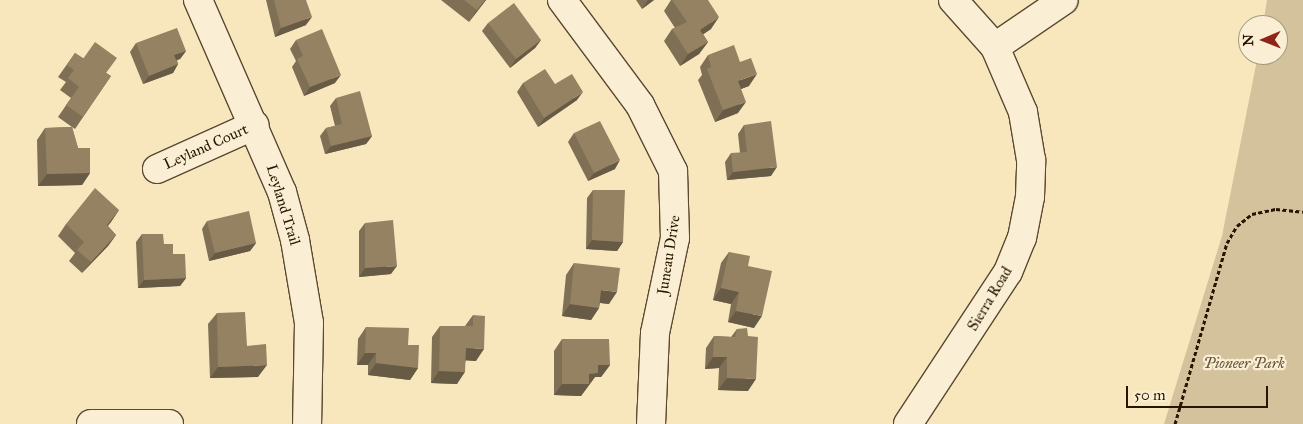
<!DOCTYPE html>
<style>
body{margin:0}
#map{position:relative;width:1303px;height:424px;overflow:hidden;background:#f8e6bd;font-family:"IM FELL Great Primer",serif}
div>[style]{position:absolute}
.green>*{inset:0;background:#d4c29d}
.path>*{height:3px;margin-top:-1.5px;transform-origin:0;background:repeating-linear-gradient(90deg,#271502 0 4px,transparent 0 6.5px)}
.roads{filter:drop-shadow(1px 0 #5b4931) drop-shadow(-1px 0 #5b4931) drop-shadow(0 1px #5b4931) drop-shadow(0 -1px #5b4931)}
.minor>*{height:28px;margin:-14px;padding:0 14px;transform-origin:14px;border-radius:14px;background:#faefd4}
.wall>*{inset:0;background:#7f7055}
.shaded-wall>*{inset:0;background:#685b45}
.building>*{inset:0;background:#948263}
span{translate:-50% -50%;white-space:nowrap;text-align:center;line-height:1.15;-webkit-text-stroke:4.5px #faefd4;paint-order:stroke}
.street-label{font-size:15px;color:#271502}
.park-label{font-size:15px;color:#645238;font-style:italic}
.north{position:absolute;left:1238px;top:15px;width:50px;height:50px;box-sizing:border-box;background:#faefd4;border:1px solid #a69880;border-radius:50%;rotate:269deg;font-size:14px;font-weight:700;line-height:20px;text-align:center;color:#271502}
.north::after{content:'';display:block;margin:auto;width:18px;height:22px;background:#8f2418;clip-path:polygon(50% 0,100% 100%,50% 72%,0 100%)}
.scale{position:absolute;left:1126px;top:386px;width:142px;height:22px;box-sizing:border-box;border:2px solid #271502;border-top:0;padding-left:6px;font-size:15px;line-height:18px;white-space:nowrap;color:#271502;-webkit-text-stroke:4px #faefd4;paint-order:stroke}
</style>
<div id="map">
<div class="green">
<div style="clip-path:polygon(1267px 0,1303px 0,1303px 424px,1164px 424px,1222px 236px,1258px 55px,1278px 55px,1278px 25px,1263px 25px)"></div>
</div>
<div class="path">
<div style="left:1175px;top:424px;width:188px;rotate:-74deg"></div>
<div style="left:1227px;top:243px;width:20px;rotate:-60deg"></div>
<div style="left:1237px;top:226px;width:19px;rotate:-39deg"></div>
<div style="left:1252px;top:214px;width:25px;rotate:-12deg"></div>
<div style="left:1276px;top:209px;width:27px;rotate:6deg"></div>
</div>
<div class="roads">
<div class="minor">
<div style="left:198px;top:0;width:210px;rotate:66.4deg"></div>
<div style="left:282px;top:192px;width:50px;rotate:74.8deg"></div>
<div style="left:295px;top:240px;width:84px;rotate:80.4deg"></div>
<div style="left:309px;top:323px;width:101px;rotate:91.1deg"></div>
<div style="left:562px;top:0;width:131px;rotate:53.4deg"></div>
<div style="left:640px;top:105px;width:74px;rotate:63.4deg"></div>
<div style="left:673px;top:171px;width:67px;rotate:88.3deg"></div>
<div style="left:675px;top:238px;width:97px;rotate:101.9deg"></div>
<div style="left:655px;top:333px;width:91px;rotate:92.5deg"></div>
<div style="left:995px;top:47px;width:83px;rotate:-34.3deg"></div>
<div style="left:157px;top:169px;width:107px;rotate:-24.2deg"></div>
<div style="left:91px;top:424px;width:78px"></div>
<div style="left:908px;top:424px;width:182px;rotate:-56.7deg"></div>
<div style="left:1008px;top:272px;width:37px;rotate:-68deg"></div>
<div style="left:1022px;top:238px;width:42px;rotate:-79deg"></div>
<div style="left:1030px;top:197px;width:37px;rotate:-88deg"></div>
<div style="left:1031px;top:160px;width:49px;rotate:-99.5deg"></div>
<div style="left:1023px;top:112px;width:71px;rotate:-113.3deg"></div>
<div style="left:995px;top:47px;width:63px;rotate:-131.8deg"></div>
</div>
</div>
<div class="wall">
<div style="clip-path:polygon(266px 0,306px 0,306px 25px,275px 37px)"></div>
<div style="clip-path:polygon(441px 0,486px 0,469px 22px)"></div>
<div style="clip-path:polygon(636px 0,654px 0,642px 9px)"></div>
<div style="clip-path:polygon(671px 0,708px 0,711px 29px,703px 34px,708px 42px,699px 54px,680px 66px,664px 41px,672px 29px,675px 28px,664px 11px)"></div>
<div style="clip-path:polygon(488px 23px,541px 40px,535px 48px,510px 68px,482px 31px)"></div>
<div style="clip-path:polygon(296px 40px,335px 83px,304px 96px,292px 67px,296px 61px,290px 49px)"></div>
<div style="clip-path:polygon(136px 43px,186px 51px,180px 59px,177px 60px,178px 64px,173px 73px,143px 84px,130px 52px)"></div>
<div style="clip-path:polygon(75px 53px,111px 76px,75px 129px,72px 127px,78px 148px,90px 173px,82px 185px,38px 186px,37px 140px,45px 128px,72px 127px,58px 117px,71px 98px,60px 90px,66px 82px,58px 77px)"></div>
<div style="clip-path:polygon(708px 55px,749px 86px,741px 89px,738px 113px,715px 122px,698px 80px,702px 75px,700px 67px)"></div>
<div style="clip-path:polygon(523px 83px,555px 84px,577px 100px,538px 127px,517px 92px)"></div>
<div style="clip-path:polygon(336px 98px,372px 136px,366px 144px,325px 154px,320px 136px,326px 128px,335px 126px,330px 106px)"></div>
<div style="clip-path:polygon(744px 125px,771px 176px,727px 180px,725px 162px,731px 153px,740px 153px,738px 134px)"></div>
<div style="clip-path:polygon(574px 133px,615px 169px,588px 181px,568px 142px)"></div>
<div style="clip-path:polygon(593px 190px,623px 242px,617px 251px,586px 249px,587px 198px)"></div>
<div style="clip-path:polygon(119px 210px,108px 226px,116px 235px,108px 246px,82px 273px,69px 261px,75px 253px,58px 236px,66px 224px)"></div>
<div style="clip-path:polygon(207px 221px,256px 243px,250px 251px,209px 261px,202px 229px)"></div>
<div style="clip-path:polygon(365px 223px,391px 274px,359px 277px,359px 231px)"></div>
<div style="clip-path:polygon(142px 234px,164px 244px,173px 254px,186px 278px,180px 286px,138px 288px,136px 242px)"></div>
<div style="clip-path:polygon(729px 252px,748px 266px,754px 328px,728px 322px,731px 304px,713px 300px,721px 263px)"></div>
<div style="clip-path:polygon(574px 263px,609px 304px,600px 303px,599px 308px,591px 320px,562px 316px,566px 275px)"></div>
<div style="clip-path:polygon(217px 313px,247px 346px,258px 377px,210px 378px,208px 324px)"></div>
<div style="clip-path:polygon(473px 315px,476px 361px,466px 360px,457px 384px,431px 383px,432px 337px,440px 326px,465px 326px)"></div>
<div style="clip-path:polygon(366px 327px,408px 345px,418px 368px,410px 380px,368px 375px,368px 365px,357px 365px,358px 339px)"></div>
<div style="clip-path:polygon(737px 329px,748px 391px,718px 390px,719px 368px,705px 369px,706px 348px,714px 336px,731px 337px)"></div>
<div style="clip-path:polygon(562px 339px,610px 365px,601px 377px,595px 377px,581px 396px,554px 395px,554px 351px)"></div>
</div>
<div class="shaded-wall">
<div style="clip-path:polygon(485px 0,486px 0,469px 22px,477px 10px)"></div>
<div style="clip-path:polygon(648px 0,654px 0,642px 9px)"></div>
<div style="clip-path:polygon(312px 17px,306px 25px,275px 37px,281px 28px)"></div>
<div style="clip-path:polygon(719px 17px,711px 29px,692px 42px,700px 30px)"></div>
<div style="clip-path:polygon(541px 40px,535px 48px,510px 68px,516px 59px)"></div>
<div style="clip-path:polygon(708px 42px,699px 54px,680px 66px,688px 54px)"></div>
<div style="clip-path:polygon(186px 51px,180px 59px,169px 63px,174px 55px)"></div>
<div style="clip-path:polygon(178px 64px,173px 73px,143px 84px,149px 76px)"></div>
<div style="clip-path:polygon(757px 74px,749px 86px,730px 93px,738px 81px)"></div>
<div style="clip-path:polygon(341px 75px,335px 83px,304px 96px,310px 87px)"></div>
<div style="clip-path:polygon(583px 92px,577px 100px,538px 127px,544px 118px)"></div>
<div style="clip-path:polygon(746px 102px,738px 113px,715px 122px,723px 110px)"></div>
<div style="clip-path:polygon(372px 136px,366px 144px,325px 154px,331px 146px)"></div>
<div style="clip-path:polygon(620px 160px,615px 169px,588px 181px,594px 173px)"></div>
<div style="clip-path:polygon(777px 167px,771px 176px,727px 180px,733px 172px)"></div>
<div style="clip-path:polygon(90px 173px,82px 185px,38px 186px,47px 174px)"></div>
<div style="clip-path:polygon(119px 210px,111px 222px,98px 237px,107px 225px)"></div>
<div style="clip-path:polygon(116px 235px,108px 246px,82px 273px,91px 262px)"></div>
<div style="clip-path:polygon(592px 240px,623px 242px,617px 251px,586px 249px)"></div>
<div style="clip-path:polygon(256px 243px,250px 251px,209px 261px,215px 253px)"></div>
<div style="clip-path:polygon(397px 266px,391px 274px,359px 277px,365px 268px)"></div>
<div style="clip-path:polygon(186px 278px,180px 286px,138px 288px,144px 280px)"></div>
<div style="clip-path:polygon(721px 288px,739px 292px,731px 304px,713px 300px)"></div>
<div style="clip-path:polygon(601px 290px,617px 292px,609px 304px,593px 302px)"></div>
<div style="clip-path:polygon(570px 304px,599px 308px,591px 320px,562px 316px)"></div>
<div style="clip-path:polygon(736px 311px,762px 316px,754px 328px,728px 322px)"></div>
<div style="clip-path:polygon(466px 348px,484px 349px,476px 361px,458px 360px)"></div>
<div style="clip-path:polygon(365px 353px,376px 353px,368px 365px,357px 365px)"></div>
<div style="clip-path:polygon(713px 357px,727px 357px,719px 368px,705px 369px)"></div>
<div style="clip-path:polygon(376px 363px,418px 368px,410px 380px,368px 375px)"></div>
<div style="clip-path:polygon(267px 365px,258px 377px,210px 378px,218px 367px)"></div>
<div style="clip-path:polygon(598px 365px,610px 365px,601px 377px,595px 377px,581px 396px,554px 395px,562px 384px,589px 374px)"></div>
<div style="clip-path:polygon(439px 371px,465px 372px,457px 384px,431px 383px)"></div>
<div style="clip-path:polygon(727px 378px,756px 379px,748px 391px,718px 390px)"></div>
</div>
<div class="building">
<div style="clip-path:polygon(274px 0,306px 0,312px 17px,281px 28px)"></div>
<div style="clip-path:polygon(464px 0,485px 0,477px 10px)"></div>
<div style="clip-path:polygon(672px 0,708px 0,719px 17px,700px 30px,708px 42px,688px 54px,672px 29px,687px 22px)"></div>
<div style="clip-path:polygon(514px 3px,541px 40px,516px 59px,488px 23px)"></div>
<div style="clip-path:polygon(177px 28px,186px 51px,174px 55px,178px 64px,149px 76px,136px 43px)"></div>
<div style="clip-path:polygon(322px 29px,341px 75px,310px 87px,297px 59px,303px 56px,296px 40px)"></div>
<div style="clip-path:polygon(95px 42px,117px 58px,106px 73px,111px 76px,83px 117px,66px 105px,79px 87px,68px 78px,74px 70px,67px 65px,75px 53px,83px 59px)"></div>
<div style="clip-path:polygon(734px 45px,740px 62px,751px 58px,757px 74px,738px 81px,746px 102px,723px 110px,707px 69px,711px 67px,708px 55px)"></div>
<div style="clip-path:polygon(545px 69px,555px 84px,572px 74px,583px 92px,544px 118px,523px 83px)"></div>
<div style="clip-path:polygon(360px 91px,372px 136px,331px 146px,326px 128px,342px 124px,336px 98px)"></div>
<div style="clip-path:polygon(600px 121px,620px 160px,594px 173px,574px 133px)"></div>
<div style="clip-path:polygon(771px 121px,777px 167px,733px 172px,731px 153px,747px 152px,744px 125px)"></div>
<div style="clip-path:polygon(72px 127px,78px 148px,90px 148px,90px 173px,47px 174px,45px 128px)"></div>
<div style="clip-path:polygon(95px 188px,119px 210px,107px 225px,116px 235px,91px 262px,77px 250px,84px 242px,66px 224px)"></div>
<div style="clip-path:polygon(593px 190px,625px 190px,623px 242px,592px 240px)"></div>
<div style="clip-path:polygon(249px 211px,256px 243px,215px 253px,207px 221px)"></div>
<div style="clip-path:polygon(393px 220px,397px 266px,365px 268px,365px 223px)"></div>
<div style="clip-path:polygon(142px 234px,163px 234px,164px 244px,173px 244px,173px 254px,185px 254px,186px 278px,144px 280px)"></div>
<div style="clip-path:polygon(729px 252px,750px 256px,748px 266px,772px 271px,762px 316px,736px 311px,739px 292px,721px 288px)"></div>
<div style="clip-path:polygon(574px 263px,620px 268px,617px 292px,601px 290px,599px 308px,570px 304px)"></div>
<div style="clip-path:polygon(245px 312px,247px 346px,266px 344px,267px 365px,218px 367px,217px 313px)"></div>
<div style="clip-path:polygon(473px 315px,485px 316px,484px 349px,466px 348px,465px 372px,439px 371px,440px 326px,473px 326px)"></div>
<div style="clip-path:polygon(366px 327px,409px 328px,408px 345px,419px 345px,418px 368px,376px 363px,376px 353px,365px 353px)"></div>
<div style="clip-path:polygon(747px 328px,748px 336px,758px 337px,756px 379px,727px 378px,727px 357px,713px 357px,714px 336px,735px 337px,737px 329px)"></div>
<div style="clip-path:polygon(562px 339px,609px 339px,610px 365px,598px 365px,598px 373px,589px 374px,589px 384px,562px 384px)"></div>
</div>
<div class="street-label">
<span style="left:206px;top:147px;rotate:-24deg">Leyland Court</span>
<span style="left:283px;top:205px;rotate:73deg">Leyland Trail</span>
<span style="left:669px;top:255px;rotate:-81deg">Juneau Drive</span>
<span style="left:990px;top:299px;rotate:-59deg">Sierra Road</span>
</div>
<div class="park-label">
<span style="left:1244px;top:364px">Pioneer Park</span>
</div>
<div class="north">N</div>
<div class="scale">50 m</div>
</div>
